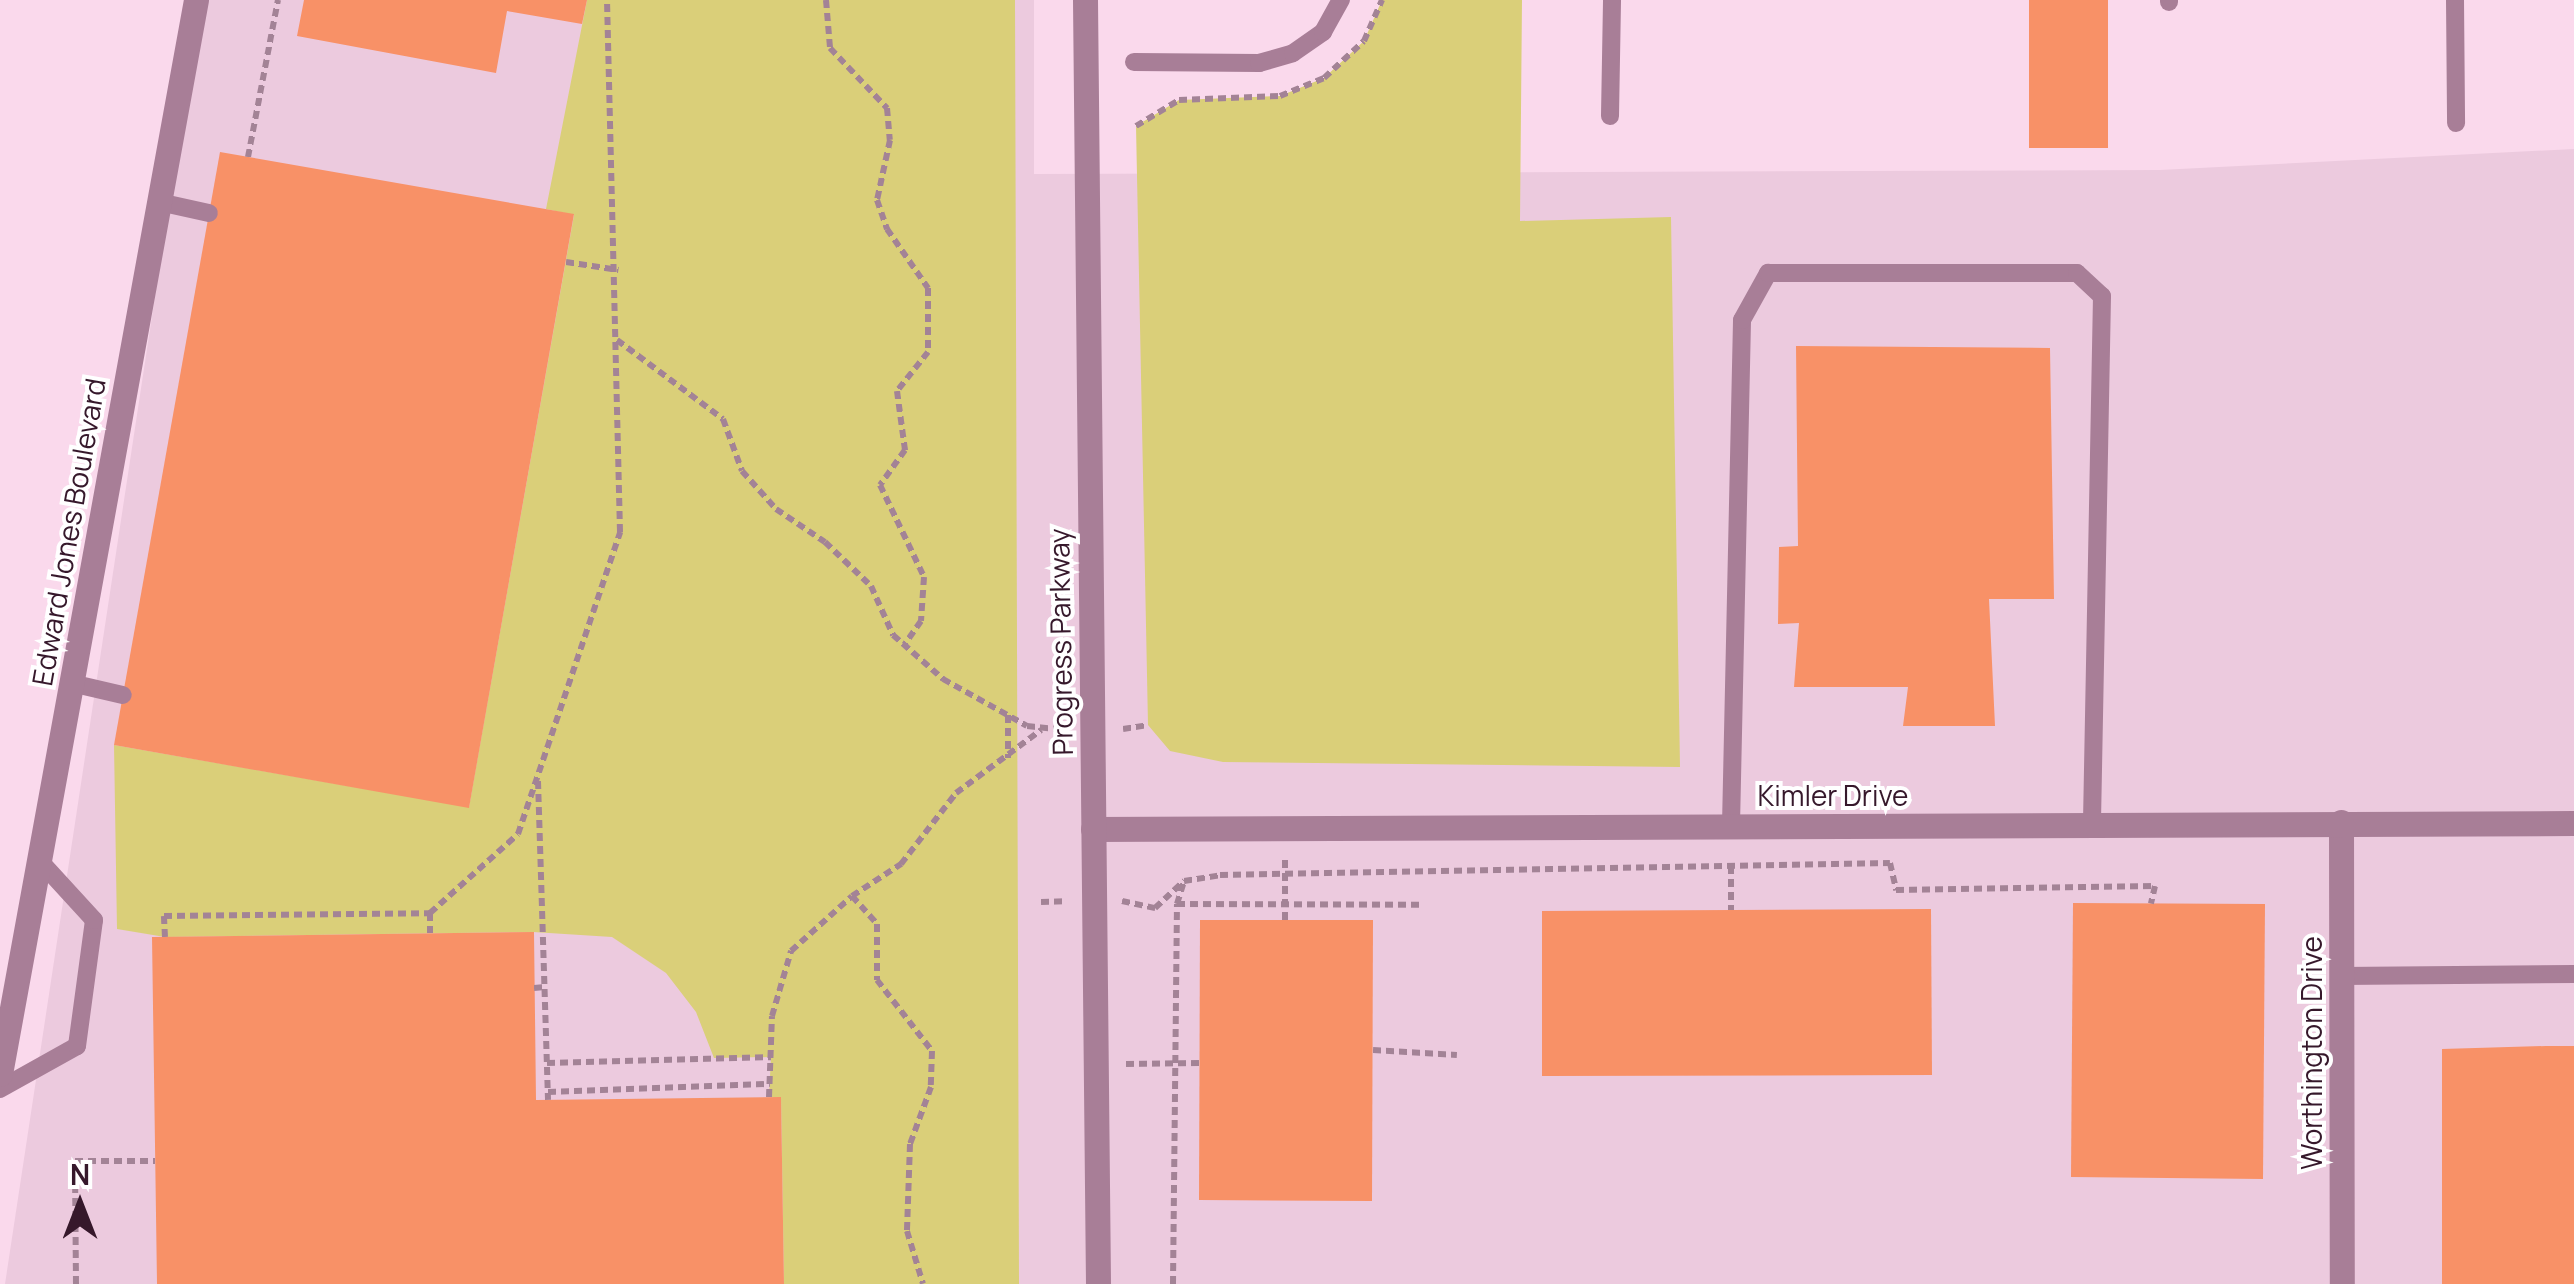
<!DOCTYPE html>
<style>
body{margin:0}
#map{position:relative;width:2574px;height:1284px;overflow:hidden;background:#fad9ec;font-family:Manrope,sans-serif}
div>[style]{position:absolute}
.built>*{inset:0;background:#eccade}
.green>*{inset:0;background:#dacf79}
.building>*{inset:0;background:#f89167}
.path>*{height:6px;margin-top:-3px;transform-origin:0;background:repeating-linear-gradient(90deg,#a38396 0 8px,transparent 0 13px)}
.service>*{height:18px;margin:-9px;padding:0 9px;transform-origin:9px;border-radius:9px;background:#a87e97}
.minor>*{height:25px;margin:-12.5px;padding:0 12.5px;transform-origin:12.5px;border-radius:12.5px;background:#a87e97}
.tertiary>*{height:25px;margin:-12.5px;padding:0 12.5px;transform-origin:12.5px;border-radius:12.5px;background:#a87e97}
span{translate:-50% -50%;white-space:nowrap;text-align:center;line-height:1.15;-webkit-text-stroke:8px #fff;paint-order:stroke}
.street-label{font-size:28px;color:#36182b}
.north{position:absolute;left:30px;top:1154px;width:100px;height:100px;-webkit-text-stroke:8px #fff;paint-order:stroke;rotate:0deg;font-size:28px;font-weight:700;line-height:40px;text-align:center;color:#36182b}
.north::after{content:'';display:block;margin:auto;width:35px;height:45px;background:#36182b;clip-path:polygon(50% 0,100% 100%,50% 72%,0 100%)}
</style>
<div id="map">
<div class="built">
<div style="clip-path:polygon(200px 0,1034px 0,1034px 174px,2160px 170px,2574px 149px,2574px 1284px,5px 1284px)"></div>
</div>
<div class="green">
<div style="clip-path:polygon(587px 0,1015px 0,1019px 1284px,784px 1284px,781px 1098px,769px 1097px,771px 1057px,714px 1058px,696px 1012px,666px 973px,612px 937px,533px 932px,165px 937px,117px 929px,114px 745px,469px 807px,574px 215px,546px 209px)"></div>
<div style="clip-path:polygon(1382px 0,1522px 0,1520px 221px,1671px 217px,1680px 767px,1223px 762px,1170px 751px,1148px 725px,1136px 126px,1179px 100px,1280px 96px,1324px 78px,1364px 41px)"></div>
</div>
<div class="building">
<div style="clip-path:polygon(304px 0,587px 0,582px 24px,507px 11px,496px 73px,297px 36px)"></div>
<div style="clip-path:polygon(2029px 0,2108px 0,2108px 148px,2029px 148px)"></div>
<div style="clip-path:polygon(220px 152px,574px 214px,469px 808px,114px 745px)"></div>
<div style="clip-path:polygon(1796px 346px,2050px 348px,2054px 599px,1989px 599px,1995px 726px,1903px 726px,1908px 687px,1794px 687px,1799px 623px,1778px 624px,1779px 547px,1798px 546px)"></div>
<div style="clip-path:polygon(2073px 903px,2265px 904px,2263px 1179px,2071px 1177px)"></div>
<div style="clip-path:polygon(1931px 909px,1932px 1075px,1542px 1076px,1542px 911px)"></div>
<div style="clip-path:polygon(1200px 920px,1373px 920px,1372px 1201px,1199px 1200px)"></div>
<div style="clip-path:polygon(534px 932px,536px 1100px,781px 1097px,784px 1284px,157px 1284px,152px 937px)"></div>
<div style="clip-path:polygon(2546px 1046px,2574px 1046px,2574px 1284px,2442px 1284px,2442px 1049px)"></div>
</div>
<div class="path">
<div style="left:826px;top:0;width:48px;rotate:85.2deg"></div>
<div style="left:830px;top:48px;width:83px;rotate:46.5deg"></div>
<div style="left:887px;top:108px;width:32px;rotate:85deg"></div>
<div style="left:890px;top:140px;width:61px;rotate:102.2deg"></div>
<div style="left:877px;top:200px;width:31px;rotate:71deg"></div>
<div style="left:887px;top:229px;width:72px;rotate:55.2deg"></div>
<div style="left:928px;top:288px;width:64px;rotate:90deg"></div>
<div style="left:928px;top:352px;width:50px;rotate:128.5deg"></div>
<div style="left:897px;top:391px;width:60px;rotate:82.3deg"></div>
<div style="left:905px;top:450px;width:43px;rotate:125.5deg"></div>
<div style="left:880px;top:485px;width:102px;rotate:64.4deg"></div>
<div style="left:924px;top:577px;width:44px;rotate:93.9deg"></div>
<div style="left:921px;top:621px;width:29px;rotate:125deg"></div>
<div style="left:1136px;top:126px;width:50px;rotate:-31.2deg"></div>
<div style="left:1179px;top:100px;width:101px;rotate:-2.3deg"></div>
<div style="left:1280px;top:96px;width:48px;rotate:-22.2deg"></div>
<div style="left:1324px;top:78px;width:54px;rotate:-42.8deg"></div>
<div style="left:1364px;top:41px;width:45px;rotate:-66.3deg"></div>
<div style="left:248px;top:157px;width:160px;rotate:-79.2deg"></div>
<div style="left:566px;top:262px;width:53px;rotate:8.7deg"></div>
<div style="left:617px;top:340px;width:132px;rotate:36.7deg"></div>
<div style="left:723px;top:419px;width:55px;rotate:69.9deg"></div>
<div style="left:742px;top:471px;width:51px;rotate:48.2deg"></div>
<div style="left:776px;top:509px;width:59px;rotate:34deg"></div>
<div style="left:825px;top:542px;width:64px;rotate:43.7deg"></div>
<div style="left:871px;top:586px;width:54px;rotate:65.8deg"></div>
<div style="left:893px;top:635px;width:67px;rotate:41.3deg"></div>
<div style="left:943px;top:679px;width:96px;rotate:29.2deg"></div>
<div style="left:1027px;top:726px;width:38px;rotate:6deg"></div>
<div style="left:1008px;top:715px;width:43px;rotate:90deg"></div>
<div style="left:1123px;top:729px;width:25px;rotate:-9deg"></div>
<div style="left:538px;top:781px;width:319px;rotate:88.2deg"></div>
<div style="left:1731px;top:866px;width:44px;rotate:90deg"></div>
<div style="left:852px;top:896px;width:38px;rotate:48deg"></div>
<div style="left:877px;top:924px;width:56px;rotate:90deg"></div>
<div style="left:877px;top:980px;width:90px;rotate:52.2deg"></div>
<div style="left:932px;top:1051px;width:36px;rotate:92deg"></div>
<div style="left:931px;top:1087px;width:61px;rotate:110.2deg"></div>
<div style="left:910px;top:1144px;width:87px;rotate:92deg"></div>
<div style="left:907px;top:1231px;width:55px;rotate:73.2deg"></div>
<div style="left:1122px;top:901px;width:34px;rotate:12deg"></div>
<div style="left:1155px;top:908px;width:40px;rotate:-43deg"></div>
<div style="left:1184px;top:881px;width:36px;rotate:-9deg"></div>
<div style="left:1220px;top:875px;width:670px;rotate:-1.03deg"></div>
<div style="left:1890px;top:863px;width:28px;rotate:77deg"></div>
<div style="left:1896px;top:890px;width:259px;rotate:-0.9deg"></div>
<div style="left:2155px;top:886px;width:18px;rotate:103deg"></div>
<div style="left:1041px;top:902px;width:24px;rotate:-2deg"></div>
<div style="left:1177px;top:904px;width:244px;rotate:0.2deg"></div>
<div style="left:430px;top:913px;width:20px;rotate:90deg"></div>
<div style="left:1285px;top:920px;width:64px;rotate:-90deg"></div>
<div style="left:165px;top:937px;width:21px;rotate:-93deg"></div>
<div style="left:164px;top:916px;width:266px;rotate:-0.6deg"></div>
<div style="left:430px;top:913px;width:118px;rotate:-41.9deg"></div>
<div style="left:518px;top:834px;width:319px;rotate:-71.3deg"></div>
<div style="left:620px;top:532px;width:532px;rotate:-91.4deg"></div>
<div style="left:534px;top:988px;width:11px;rotate:-5deg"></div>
<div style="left:1373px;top:1050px;width:84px;rotate:3.4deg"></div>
<div style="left:547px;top:1063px;width:224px;rotate:-1.5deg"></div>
<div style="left:1126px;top:1064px;width:73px;rotate:-0.8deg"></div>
<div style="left:548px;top:1092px;width:222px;rotate:-2.1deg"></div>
<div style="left:769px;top:1097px;width:81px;rotate:-87.9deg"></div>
<div style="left:772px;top:1016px;width:68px;rotate:-73.7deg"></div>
<div style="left:791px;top:951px;width:82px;rotate:-42deg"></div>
<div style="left:852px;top:896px;width:59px;rotate:-33.1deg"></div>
<div style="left:901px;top:864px;width:90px;rotate:-52.2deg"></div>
<div style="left:956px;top:793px;width:106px;rotate:-36.5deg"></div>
<div style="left:76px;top:1284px;width:123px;rotate:-90.5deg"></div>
<div style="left:75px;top:1161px;width:80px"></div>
<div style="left:1173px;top:1284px;width:380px;rotate:-89.4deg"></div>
<div style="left:1177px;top:904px;width:24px;rotate:-73deg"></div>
</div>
<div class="service">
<div style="left:2169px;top:0;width:2px;rotate:90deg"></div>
<div style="left:2455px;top:0;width:123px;rotate:89.5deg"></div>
<div style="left:1134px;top:62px;width:125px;rotate:0.5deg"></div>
<div style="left:1259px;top:63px;width:35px;rotate:-16deg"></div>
<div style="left:1293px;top:53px;width:37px;rotate:-35deg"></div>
<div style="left:1323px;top:32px;width:37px;rotate:-61deg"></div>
<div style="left:1610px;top:116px;width:116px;rotate:-89deg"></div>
<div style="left:159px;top:202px;width:51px;rotate:12.4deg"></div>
<div style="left:71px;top:683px;width:53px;rotate:13deg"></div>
<div style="left:1731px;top:825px;width:505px;rotate:-88.75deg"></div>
<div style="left:1742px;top:320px;width:54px;rotate:-61deg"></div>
<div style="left:1768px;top:273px;width:309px"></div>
<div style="left:2077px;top:273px;width:34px;rotate:43deg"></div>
<div style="left:2102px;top:296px;width:528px;rotate:91.09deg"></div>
<div style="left:2341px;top:976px;width:233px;rotate:-0.5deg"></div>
<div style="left:0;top:1089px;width:88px;rotate:-29.2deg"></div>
<div style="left:77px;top:1046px;width:127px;rotate:-82.3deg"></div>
<div style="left:94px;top:920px;width:81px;rotate:-132.5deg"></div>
</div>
<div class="minor">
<div style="left:2341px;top:822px;width:462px;rotate:89.9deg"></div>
<div style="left:1093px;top:829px;width:1481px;rotate:-0.23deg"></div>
<div style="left:0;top:1074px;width:1092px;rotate:-79.66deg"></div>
</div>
<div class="tertiary">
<div style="left:1085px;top:0;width:1284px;rotate:89.42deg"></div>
</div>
<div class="street-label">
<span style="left:68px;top:532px;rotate:-80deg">Edward Jones Boulevard</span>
<span style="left:1060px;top:642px;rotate:-91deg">Progress Parkway</span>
<span style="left:1833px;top:795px">Kimler Drive</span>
<span style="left:2311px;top:1053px;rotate:-90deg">Worthington Drive</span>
</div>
<div class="north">N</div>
</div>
